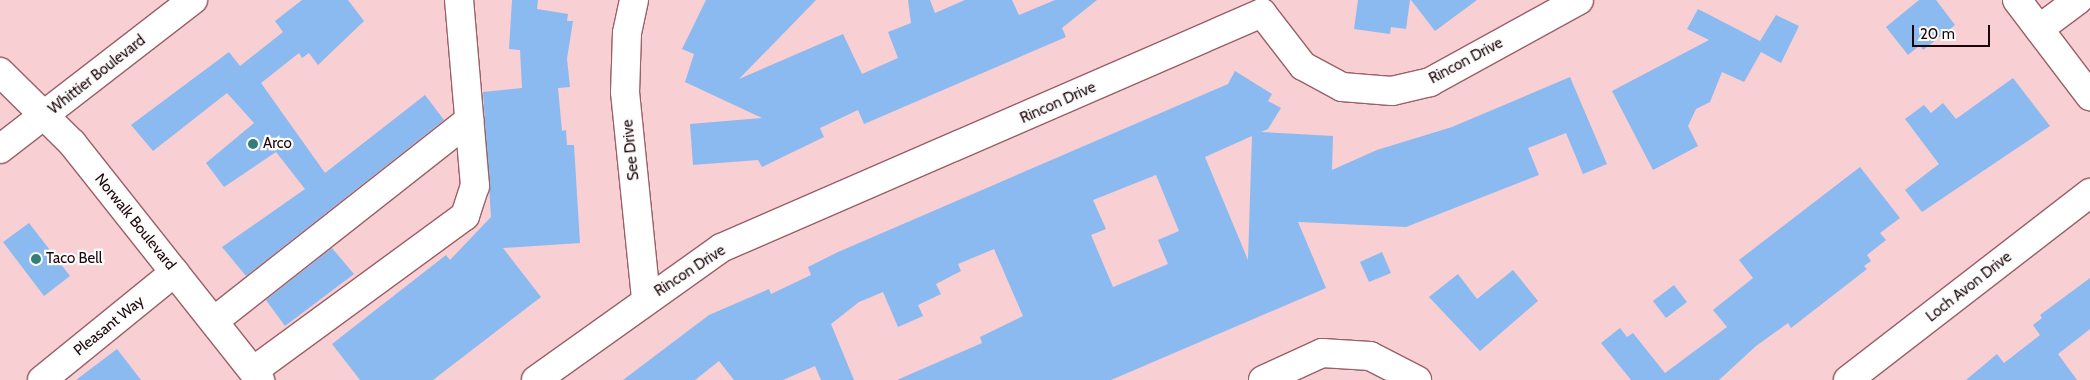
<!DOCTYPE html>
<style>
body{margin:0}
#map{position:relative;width:2090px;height:380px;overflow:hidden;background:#f8cfd3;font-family:Cabin,sans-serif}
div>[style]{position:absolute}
.building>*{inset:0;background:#8abaef}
.roads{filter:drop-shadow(1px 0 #9a5f67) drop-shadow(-1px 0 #9a5f67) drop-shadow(0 1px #9a5f67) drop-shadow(0 -1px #9a5f67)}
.minor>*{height:28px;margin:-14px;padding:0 14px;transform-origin:14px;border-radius:14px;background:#fff}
.major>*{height:28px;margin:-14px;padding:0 14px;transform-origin:14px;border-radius:14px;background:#fff}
.dots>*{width:14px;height:14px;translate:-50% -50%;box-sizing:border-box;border:2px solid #fcfcfc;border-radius:50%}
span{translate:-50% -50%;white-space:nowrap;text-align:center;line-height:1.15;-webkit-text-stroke:4.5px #fcfcfc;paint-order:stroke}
.street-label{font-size:15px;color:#1b0609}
.poi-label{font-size:15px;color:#1b0609}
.left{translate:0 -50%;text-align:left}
.scale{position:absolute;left:1912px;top:25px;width:78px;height:22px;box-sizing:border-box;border:2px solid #1b0609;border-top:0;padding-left:6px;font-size:15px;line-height:18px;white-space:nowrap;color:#1b0609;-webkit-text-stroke:4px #fcfcfc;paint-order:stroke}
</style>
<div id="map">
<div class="building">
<div style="clip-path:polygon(302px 0,348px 0,364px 21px,318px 65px,309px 53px,302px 58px,299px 53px,261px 83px,325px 173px,425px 95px,444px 120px,246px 276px,222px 247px,305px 189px,276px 152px,224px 187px,206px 163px,254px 123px,227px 93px,153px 151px,131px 125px,229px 52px,240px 66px,283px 32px,275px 21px)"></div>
<div style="clip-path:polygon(512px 0,538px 0,537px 9px,568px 14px,567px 21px,573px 21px,567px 59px,570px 87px,558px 88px,562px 131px,566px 130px,567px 145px,574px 145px,580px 243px,503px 248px,541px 297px,433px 380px,360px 380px,332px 344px,446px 255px,450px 260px,491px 217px,483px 92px,522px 88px,520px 50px,509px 49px)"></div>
<div style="clip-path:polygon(706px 0,816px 0,739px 79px,843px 34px,862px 74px,898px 58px,888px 32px,911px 23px,908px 0,930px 0,935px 13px,965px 0,1012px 0,1019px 15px,1055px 0,1097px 0,1062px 28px,1066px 37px,864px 124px,858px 110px,820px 128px,824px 137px,762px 167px,758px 160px,693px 165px,690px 124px,762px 118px,685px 82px,694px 54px,682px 49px)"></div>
<div style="clip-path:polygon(1358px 0,1410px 0,1406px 29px,1391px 27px,1390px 34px,1354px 29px)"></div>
<div style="clip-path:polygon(1411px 0,1477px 0,1435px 31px)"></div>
<div style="clip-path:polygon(1919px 0,1936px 0,1955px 25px,1923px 50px,1920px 45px,1908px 55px,1886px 27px)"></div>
<div style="clip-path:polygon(1698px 9px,1760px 41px,1776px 15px,1799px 26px,1781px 63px,1761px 52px,1744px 82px,1722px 72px,1710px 102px,1696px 109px,1688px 126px,1698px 146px,1653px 170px,1612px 91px,1709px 40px,1687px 29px)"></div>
<div style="clip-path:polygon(evenodd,1235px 71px,1272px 94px,1268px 101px,1281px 108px,1268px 129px,1261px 132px,1333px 136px,1332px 170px,1377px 150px,1452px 127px,1570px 77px,1607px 164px,1583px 174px,1566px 133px,1528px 148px,1539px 175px,1406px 227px,1298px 222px,1326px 288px,1111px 380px,897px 380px,982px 343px,980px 337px,1023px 316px,994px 249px,958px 264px,961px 271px,936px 284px,941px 294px,918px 305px,923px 316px,898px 327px,883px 292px,859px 302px,831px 324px,854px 380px,821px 380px,815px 366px,783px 380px,734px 380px,719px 361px,695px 380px,623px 380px,709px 315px,769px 289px,771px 294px,811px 275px,808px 267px,838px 252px,1228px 84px,1235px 71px,1252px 136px,1248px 260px,1205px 157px,1252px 136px,1235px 71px,1156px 175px,1179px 231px,1158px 240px,1168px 264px,1113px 287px,1091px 235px,1106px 229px,1093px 200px,1156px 175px)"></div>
<div style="clip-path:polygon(2013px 78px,2050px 126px,1922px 212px,1905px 190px,1939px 164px,1905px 119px,1924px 105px,1931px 113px,1943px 103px,1956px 119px)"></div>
<div style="clip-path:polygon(1860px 167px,1900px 218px,1880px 233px,1886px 240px,1867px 255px,1871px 261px,1864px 266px,1867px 269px,1791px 328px,1788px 323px,1756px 346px,1719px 380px,1631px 380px,1601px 343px,1620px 328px,1627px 337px,1633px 333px,1665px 373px,1727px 327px,1713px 310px,1753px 278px,1739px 260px)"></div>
<div style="clip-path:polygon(29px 223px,70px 276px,44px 296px,3px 242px)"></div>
<div style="clip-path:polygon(332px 248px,354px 274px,285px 326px,266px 300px)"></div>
<div style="clip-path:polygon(1382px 252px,1391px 273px,1369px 282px,1360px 262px)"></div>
<div style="clip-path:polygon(1513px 270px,1538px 301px,1480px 351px,1429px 297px,1458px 274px,1477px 299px)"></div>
<div style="clip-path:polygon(2090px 278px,2090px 329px,2058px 354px,2077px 380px,1966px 380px,1997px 354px,2004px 363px,2040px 335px,2033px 325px,2042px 318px,2040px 315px)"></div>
<div style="clip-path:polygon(1674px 285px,1687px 302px,1666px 318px,1653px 301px)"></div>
<div style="clip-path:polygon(117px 349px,141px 380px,76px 380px)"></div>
</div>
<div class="roads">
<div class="minor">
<div style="left:634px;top:0;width:34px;rotate:102deg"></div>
<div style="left:627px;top:33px;width:59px;rotate:91.9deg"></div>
<div style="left:625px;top:92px;width:209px;rotate:84.2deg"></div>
<div style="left:2017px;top:0;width:121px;rotate:52.8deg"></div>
<div style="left:2039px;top:29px;width:49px;rotate:-36.6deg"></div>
<div style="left:214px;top:321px;width:325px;rotate:-38.2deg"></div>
<div style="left:253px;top:371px;width:263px;rotate:-36.2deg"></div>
<div style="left:465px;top:216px;width:32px;rotate:-72deg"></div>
<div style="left:475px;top:186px;width:187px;rotate:-94.9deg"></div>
<div style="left:42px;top:380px;width:171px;rotate:-39.1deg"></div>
<div style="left:536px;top:380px;width:227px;rotate:-35.5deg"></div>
<div style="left:721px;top:248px;width:590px;rotate:-23.48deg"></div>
<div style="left:1262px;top:13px;width:67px;rotate:52.3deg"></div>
<div style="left:1303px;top:66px;width:44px;rotate:28.3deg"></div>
<div style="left:1342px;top:87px;width:50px;rotate:4.6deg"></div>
<div style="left:1392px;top:91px;width:39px;rotate:-13deg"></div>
<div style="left:1430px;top:82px;width:170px;rotate:-28.8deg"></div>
<div style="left:1263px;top:380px;width:65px;rotate:-24.6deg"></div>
<div style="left:1322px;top:353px;width:48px;rotate:3.6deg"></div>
<div style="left:1370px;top:356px;width:53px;rotate:27.1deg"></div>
<div style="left:1848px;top:380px;width:306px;rotate:-37.7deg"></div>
</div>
<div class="major">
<div style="left:0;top:72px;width:101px;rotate:44.6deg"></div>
<div style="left:72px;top:143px;width:303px;rotate:51.6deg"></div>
<div style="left:0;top:149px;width:244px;rotate:-37.7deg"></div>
</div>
</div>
<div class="dots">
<div style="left:253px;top:144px;background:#347d7a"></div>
<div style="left:36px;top:259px;background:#347d7a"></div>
</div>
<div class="street-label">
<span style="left:1466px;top:61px;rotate:-28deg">Rincon Drive</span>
<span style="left:97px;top:75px;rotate:-38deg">Whittier Boulevard</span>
<span style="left:1058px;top:103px;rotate:-24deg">Rincon Drive</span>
<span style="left:631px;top:150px;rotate:-96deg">See Drive</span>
<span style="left:135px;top:222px;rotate:51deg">Norwalk Boulevard</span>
<span style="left:690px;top:271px;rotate:-33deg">Rincon Drive</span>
<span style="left:1969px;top:287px;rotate:-38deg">Loch Avon Drive</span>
<span style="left:109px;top:326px;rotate:-39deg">Pleasant Way</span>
</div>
<div class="poi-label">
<span class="left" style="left:263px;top:144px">Arco</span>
<span class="left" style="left:46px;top:259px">Taco Bell</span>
</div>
<div class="scale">20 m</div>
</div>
